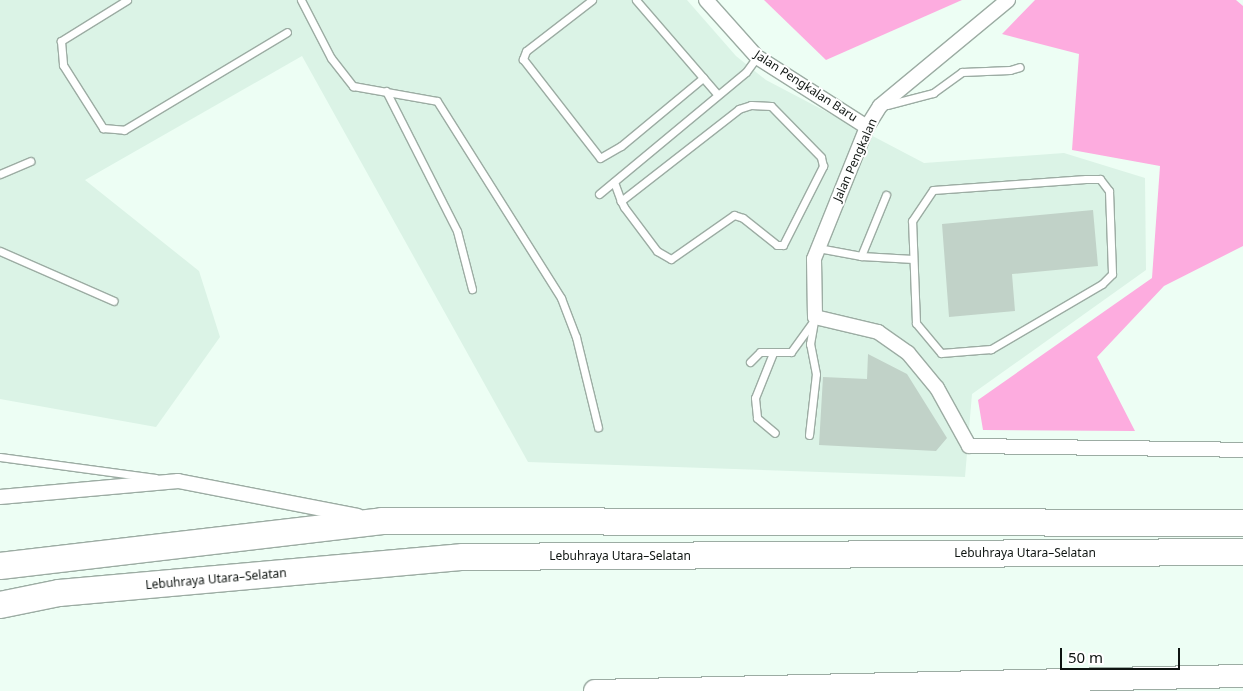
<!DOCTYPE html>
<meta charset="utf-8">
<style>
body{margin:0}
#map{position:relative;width:1243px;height:691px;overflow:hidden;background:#edfef4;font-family:"Noto Sans",sans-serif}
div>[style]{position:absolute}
.built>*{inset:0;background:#dbf3e6}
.forest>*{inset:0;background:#fdacdf}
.building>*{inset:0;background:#c1d2c8}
.roads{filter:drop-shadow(1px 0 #9caca3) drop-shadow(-1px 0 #9caca3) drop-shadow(0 1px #9caca3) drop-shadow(0 -1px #9caca3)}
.lane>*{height:7px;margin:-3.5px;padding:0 3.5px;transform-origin:3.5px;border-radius:3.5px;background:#fff}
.street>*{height:14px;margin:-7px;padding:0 7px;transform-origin:7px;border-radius:7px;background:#fff}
.primary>*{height:22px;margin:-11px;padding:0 11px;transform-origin:11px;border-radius:11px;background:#fff}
.highway>*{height:26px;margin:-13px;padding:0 13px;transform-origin:13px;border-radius:13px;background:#fff}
span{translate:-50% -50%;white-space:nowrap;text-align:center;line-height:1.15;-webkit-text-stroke:4px #fff;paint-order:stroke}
.street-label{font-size:12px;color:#0e1411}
.scale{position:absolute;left:1060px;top:648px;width:120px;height:22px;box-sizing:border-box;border:2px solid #0e1411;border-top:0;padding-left:6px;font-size:15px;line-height:18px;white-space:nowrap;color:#0e1411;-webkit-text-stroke:4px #fff;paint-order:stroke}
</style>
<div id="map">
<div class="built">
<div style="clip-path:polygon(0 0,687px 0,736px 56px,766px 80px,924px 163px,1064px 153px,1145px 178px,1146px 270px,972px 394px,965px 477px,528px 462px,302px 56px,85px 180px,199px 271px,220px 337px,156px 427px,0 399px)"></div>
</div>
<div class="forest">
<div style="clip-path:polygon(764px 0,962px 0,826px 60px)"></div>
<div style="clip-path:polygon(1035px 0,1236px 0,1243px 6px,1243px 246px,1164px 286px,1097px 357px,1135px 431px,983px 430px,978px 400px,1152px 278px,1160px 166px,1072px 150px,1079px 54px,1002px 34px)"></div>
</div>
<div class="building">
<div style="clip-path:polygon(1093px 210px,1098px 266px,1012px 274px,1015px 311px,949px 317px,942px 224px)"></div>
<div style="clip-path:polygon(868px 354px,907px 374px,947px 438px,936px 451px,819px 445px,823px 377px,867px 379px)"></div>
</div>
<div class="roads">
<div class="lane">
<div style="left:127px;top:0;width:78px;rotate:148.2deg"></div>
<div style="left:61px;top:41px;width:24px;rotate:85deg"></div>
<div style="left:63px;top:65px;width:75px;rotate:57.6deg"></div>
<div style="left:103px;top:128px;width:21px;rotate:5deg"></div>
<div style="left:124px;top:130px;width:190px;rotate:-31deg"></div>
<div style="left:301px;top:0;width:65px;rotate:62.7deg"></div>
<div style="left:331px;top:58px;width:36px;rotate:52deg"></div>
<div style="left:353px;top:86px;width:85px;rotate:10.1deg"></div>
<div style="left:437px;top:101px;width:233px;rotate:57.8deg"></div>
<div style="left:561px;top:298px;width:42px;rotate:69deg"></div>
<div style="left:576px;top:337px;width:93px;rotate:76.3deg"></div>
<div style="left:592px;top:0;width:83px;rotate:142.3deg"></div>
<div style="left:526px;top:51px;width:9px;rotate:111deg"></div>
<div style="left:523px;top:59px;width:125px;rotate:52.1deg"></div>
<div style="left:600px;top:158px;width:24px;rotate:-30deg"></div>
<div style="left:621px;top:146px;width:107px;rotate:-39.7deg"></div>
<div style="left:636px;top:0;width:125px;rotate:49.2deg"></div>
<div style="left:386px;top:91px;width:157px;rotate:63.1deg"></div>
<div style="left:457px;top:231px;width:60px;rotate:75.5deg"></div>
<div style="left:887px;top:105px;width:48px;rotate:-14.6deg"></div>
<div style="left:933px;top:93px;width:36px;rotate:-36deg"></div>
<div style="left:962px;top:72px;width:48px;rotate:-2.4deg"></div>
<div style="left:1010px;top:70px;width:10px;rotate:-17deg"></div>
<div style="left:0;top:174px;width:33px;rotate:-23deg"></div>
<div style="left:1086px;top:179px;width:14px"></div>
<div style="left:1100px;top:179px;width:15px;rotate:53deg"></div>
<div style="left:1109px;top:191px;width:83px;rotate:87.9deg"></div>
<div style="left:1112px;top:274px;width:14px;rotate:135deg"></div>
<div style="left:1102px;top:284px;width:129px;rotate:149.6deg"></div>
<div style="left:991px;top:349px;width:50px;rotate:175.4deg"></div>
<div style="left:941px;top:353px;width:39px;rotate:-130deg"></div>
<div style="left:916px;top:323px;width:102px;rotate:-92.2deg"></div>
<div style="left:912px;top:221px;width:37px;rotate:-56deg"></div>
<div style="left:933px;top:190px;width:153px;rotate:-4.1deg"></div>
<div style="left:614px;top:182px;width:20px;rotate:70deg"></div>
<div style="left:621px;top:201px;width:7px;rotate:63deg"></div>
<div style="left:624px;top:207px;width:55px;rotate:53.1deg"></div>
<div style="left:657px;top:251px;width:16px;rotate:30deg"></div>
<div style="left:671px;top:259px;width:77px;rotate:-34.9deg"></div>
<div style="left:734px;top:215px;width:9px;rotate:18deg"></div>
<div style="left:743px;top:218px;width:43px;rotate:38.5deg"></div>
<div style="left:777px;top:245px;width:6px"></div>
<div style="left:783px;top:245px;width:89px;rotate:-63.1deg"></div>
<div style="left:823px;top:166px;width:9px;rotate:-103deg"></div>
<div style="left:821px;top:157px;width:71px;rotate:-134.4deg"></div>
<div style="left:771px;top:106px;width:20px;rotate:-177deg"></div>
<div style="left:751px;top:105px;width:13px;rotate:162deg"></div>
<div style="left:739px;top:109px;width:150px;rotate:142.1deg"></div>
<div style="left:599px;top:194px;width:191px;rotate:-39.7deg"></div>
<div style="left:746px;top:72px;width:19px;rotate:-54deg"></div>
<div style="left:818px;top:248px;width:44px;rotate:10.5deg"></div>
<div style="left:861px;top:256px;width:52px;rotate:3.3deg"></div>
<div style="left:0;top:251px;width:124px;rotate:23.7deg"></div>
<div style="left:861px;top:256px;width:66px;rotate:-67.7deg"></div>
<div style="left:773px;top:353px;width:48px;rotate:111.8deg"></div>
<div style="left:755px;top:398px;width:20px;rotate:84deg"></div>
<div style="left:757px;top:418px;width:23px;rotate:40deg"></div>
<div style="left:750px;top:362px;width:14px;rotate:-45deg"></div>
<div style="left:760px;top:352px;width:31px"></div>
<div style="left:791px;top:352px;width:36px;rotate:-54deg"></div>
<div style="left:809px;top:435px;width:61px;rotate:-83.5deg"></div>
<div style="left:816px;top:374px;width:31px;rotate:-101deg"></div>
<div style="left:810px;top:344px;width:27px;rotate:-80deg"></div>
<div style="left:0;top:457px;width:157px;rotate:7.7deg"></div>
</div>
<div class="street">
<div style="left:706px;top:0;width:76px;rotate:48.2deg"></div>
<div style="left:757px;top:57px;width:130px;rotate:32.5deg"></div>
<div style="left:1008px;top:0;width:166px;rotate:140.4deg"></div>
<div style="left:880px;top:106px;width:25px;rotate:122deg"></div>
<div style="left:867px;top:127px;width:142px;rotate:111.9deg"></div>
<div style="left:814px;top:259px;width:58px;rotate:89deg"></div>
<div style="left:815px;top:317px;width:65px;rotate:13.4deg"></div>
<div style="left:878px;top:332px;width:37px;rotate:35deg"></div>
<div style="left:908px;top:353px;width:45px;rotate:50.4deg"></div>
<div style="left:937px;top:388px;width:66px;rotate:61.1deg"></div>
<div style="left:969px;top:446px;width:274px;rotate:0.8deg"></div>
<div style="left:0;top:497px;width:179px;rotate:-5.1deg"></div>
<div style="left:178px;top:481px;width:183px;rotate:11deg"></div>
</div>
<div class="primary">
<div style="left:595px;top:691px;width:648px;rotate:-1.33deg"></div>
</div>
<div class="highway">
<div style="left:0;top:566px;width:385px;rotate:-6.7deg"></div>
<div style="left:382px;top:521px;width:861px;rotate:0.13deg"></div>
<div style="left:0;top:605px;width:60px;rotate:-11.5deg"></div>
<div style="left:59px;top:593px;width:406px;rotate:-5.1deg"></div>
<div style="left:463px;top:557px;width:780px;rotate:-0.37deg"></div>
</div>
</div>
<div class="street-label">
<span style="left:806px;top:86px;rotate:33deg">Jalan Pengkalan Baru</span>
<span style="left:855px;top:160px;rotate:-66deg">Jalan Pengkalan</span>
<span style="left:1025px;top:553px">Lebuhraya Utara–Selatan</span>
<span style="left:620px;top:556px">Lebuhraya Utara–Selatan</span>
<span style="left:216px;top:579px;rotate:-5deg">Lebuhraya Utara–Selatan</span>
</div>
<div class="scale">50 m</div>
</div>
